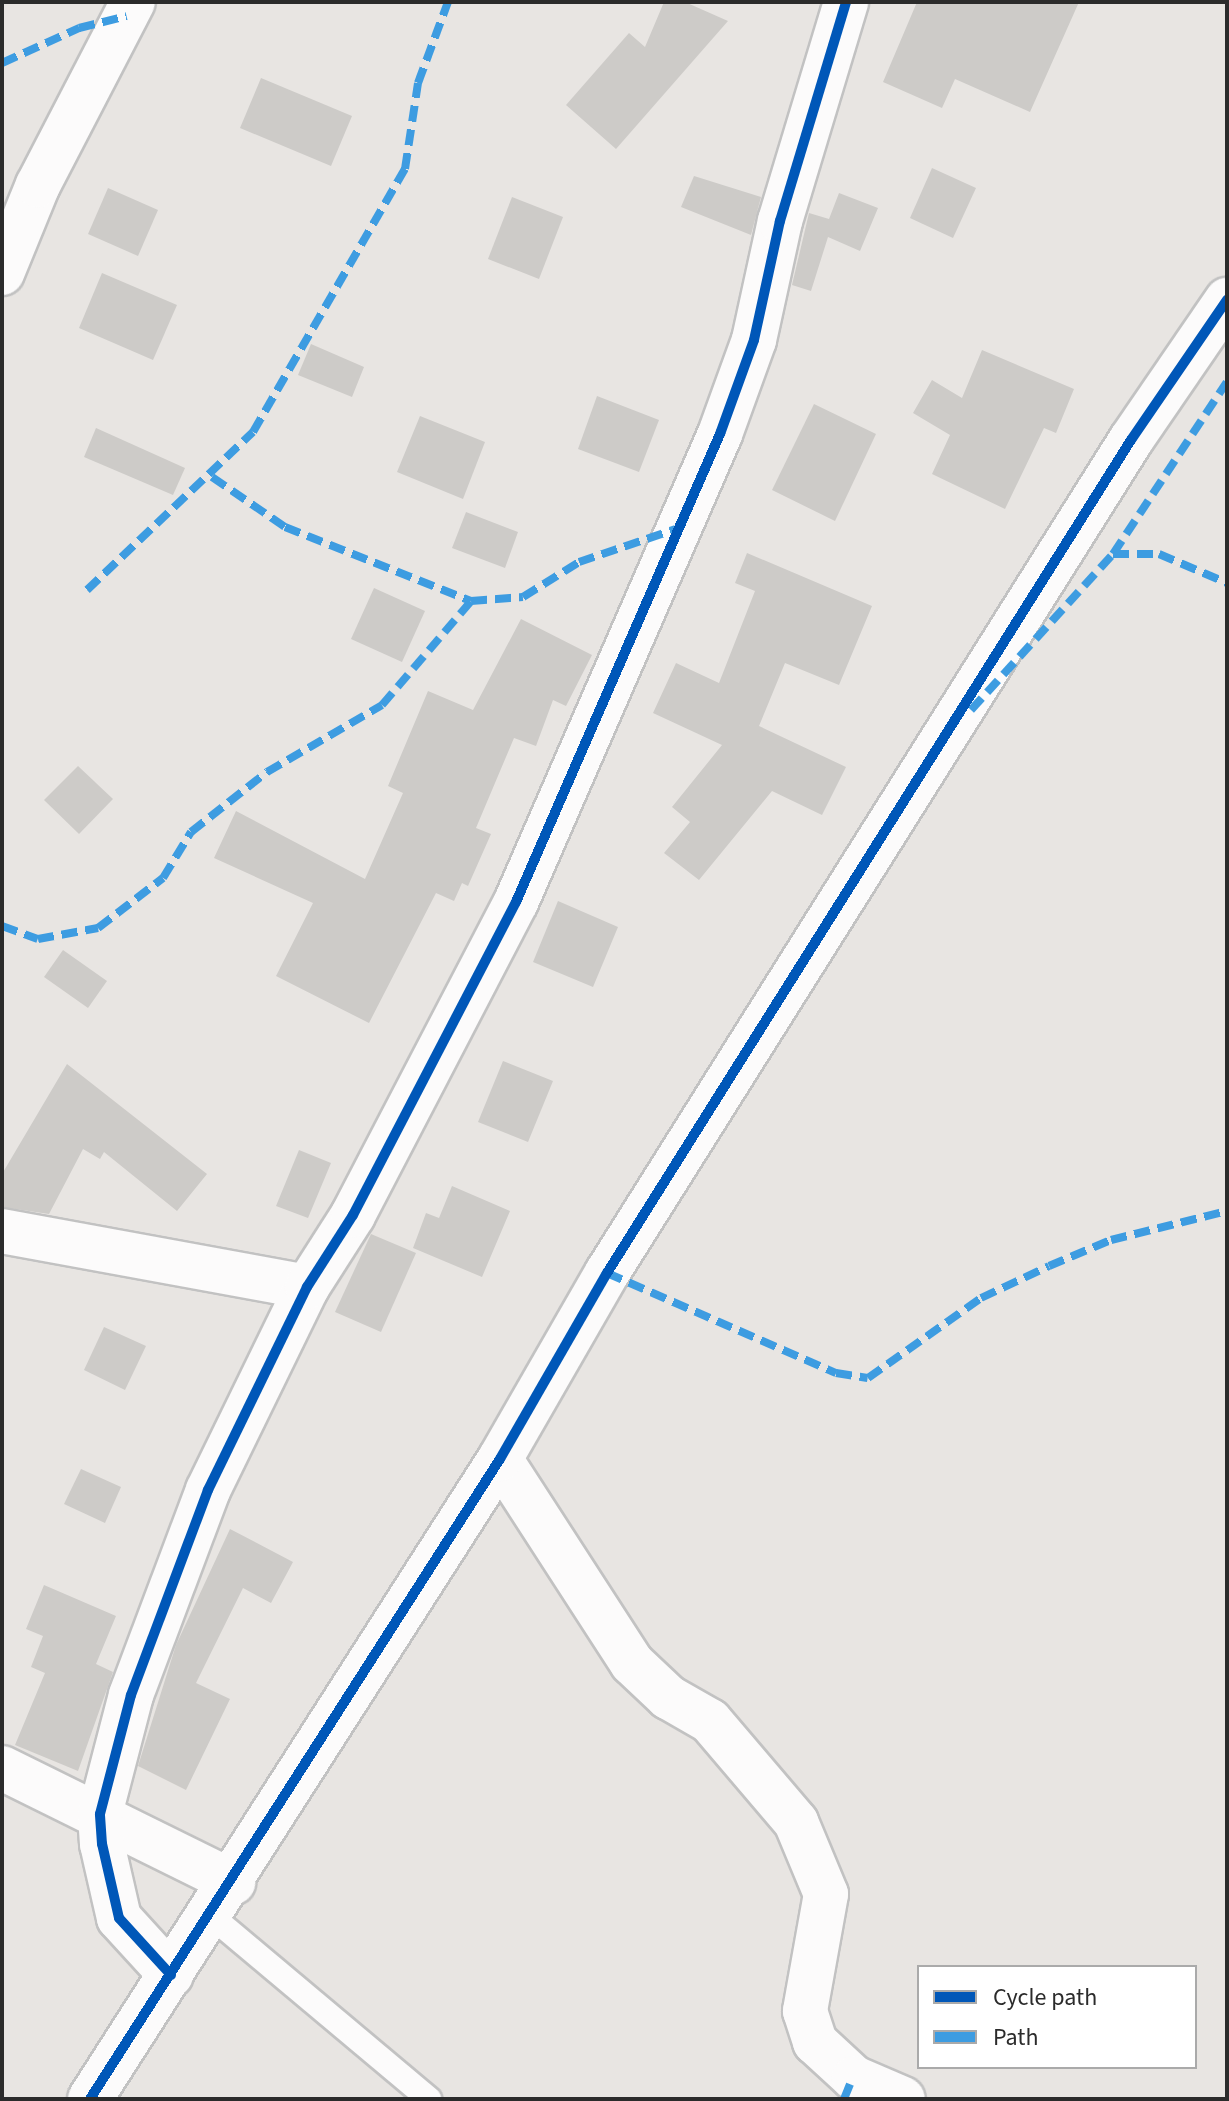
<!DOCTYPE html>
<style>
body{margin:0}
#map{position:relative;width:1229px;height:2101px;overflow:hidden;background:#e8e5e2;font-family:"Source Sans 3",sans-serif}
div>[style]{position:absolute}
.building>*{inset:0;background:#cdcbc8}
.roads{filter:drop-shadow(2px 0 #c2c2c2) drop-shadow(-2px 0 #c2c2c2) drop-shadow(0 2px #c2c2c2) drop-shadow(0 -2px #c2c2c2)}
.lane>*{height:24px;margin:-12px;padding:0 12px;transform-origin:12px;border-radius:12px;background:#fcfbfb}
.street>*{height:44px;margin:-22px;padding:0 22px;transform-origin:22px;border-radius:22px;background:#fcfbfb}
.quiet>*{height:8px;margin-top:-4px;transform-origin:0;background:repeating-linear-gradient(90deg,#3d9ce1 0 16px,transparent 0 24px)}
.cycleway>*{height:10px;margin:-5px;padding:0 5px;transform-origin:5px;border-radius:5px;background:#0057b8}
span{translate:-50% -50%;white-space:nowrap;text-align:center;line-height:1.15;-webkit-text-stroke:7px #fff;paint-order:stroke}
.frame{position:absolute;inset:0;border:4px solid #2b2b2b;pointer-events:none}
.legend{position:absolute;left:917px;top:1965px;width:280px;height:104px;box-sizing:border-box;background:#fff;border:2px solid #aaa;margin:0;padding:10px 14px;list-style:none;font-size:24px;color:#2b2b2b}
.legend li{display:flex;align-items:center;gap:16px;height:40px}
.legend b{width:40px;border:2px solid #aaa}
</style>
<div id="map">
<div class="building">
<div style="clip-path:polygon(664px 2px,685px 2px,728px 21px,616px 149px,566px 105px,629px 33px,645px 47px)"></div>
<div style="clip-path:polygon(917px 2px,1079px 2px,1030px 112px,955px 79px,942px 108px,883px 82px)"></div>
<div style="clip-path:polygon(261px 78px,352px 116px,331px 166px,240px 128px)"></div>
<div style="clip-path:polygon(932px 168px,976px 188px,953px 238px,910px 218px)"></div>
<div style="clip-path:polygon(694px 176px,761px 197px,751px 235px,681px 207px)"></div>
<div style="clip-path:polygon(108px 188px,158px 210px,138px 256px,88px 234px)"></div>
<div style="clip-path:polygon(839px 193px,878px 208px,860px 251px,828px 237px,811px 291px,792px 285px,809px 213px,829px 219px)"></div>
<div style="clip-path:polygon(512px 197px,563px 217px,539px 279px,488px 259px)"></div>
<div style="clip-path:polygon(102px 273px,177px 305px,153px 360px,79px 328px)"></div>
<div style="clip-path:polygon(311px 344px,364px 367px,352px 397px,298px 375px)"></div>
<div style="clip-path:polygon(982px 350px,1074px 389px,1056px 433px,1044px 428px,1005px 509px,932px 474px,950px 435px,913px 413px,932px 380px,962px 398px)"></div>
<div style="clip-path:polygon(597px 396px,659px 420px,639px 472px,578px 449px)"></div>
<div style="clip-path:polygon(814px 404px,876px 434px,835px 521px,772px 490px)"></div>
<div style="clip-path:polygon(420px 416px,485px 442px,463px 499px,397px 472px)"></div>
<div style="clip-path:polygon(96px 428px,185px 468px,173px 495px,84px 457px)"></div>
<div style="clip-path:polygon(466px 512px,518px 532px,505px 568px,452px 548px)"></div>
<div style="clip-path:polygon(747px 553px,872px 606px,839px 685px,785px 663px,759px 726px,846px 767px,822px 815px,772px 791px,699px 880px,664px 853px,690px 822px,672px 807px,722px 745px,653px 713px,676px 663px,719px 683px,755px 591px,735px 583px)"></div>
<div style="clip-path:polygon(374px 588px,425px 611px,402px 662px,351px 639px)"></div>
<div style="clip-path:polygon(521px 619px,592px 655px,566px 706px,553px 700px,536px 746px,514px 738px,476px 828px,491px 834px,468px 886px,462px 883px,454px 901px,436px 893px,369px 1023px,276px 976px,313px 903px,214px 858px,236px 811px,365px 879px,403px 793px,388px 786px,428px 691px,473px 710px)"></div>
<div style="clip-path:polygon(78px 766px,113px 799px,79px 834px,44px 800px)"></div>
<div style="clip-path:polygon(558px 901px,618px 927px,593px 987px,533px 962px)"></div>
<div style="clip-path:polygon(63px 950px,107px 981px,88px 1008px,44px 977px)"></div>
<div style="clip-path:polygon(503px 1061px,553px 1081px,528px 1142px,478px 1122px)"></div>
<div style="clip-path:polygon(67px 1064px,207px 1174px,177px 1211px,104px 1152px,100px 1159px,83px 1149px,49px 1214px,2px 1207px,2px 1174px)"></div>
<div style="clip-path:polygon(299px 1150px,331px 1163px,308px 1218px,276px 1206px)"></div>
<div style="clip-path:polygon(452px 1186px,510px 1211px,482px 1277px,413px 1248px,426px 1213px,439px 1218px)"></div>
<div style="clip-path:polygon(371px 1234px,416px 1253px,381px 1332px,335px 1312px)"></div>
<div style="clip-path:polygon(104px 1327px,146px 1346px,125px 1390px,84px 1370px)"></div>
<div style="clip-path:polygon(81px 1469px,121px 1487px,105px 1523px,64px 1504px)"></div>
<div style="clip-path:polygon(230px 1529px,293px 1562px,271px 1603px,243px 1588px,196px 1683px,230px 1699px,186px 1790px,138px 1766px,176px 1645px)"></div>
<div style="clip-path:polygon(44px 1585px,116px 1616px,96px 1664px,113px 1672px,78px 1771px,15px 1745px,45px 1673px,31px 1667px,43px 1636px,26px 1629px)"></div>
</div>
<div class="roads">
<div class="lane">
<div style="left:211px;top:1916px;width:285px;rotate:40deg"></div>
</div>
<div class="street">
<div style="left:2px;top:273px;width:95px;rotate:-67.8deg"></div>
<div style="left:38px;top:185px;width:206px;rotate:-62.6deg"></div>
<div style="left:2px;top:1231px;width:310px;rotate:10.4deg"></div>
<div style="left:500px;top:1459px;width:243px;rotate:57.1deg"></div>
<div style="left:632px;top:1663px;width:50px;rotate:43.4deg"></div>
<div style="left:668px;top:1697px;width:48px;rotate:29.7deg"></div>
<div style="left:710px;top:1721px;width:133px;rotate:49.6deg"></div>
<div style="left:796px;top:1822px;width:78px;rotate:67.4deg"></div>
<div style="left:826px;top:1894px;width:119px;rotate:100.2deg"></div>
<div style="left:805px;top:2011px;width:33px;rotate:72deg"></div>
<div style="left:815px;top:2042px;width:53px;rotate:42.7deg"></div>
<div style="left:854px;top:2078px;width:53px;rotate:23.2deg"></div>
<div style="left:2px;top:1768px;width:258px;rotate:26.3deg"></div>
<div style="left:171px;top:1975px;width:77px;rotate:-132.4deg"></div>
<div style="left:119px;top:1918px;width:76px;rotate:-102.9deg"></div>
<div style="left:102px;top:1844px;width:30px;rotate:-94deg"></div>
<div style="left:100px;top:1814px;width:123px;rotate:-75.4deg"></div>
<div style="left:131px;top:1695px;width:219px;rotate:-69.4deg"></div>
<div style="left:208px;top:1490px;width:226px;rotate:-64deg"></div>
<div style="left:307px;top:1287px;width:85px;rotate:-57.4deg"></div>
<div style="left:353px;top:1215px;width:353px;rotate:-62.5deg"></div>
<div style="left:516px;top:902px;width:511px;rotate:-66.45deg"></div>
<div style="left:720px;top:434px;width:100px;rotate:-70.1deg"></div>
<div style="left:754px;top:340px;width:122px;rotate:-77.7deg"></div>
<div style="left:780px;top:221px;width:229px;rotate:-73.2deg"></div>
<div style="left:90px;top:2099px;width:760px;rotate:-57.36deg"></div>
<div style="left:500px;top:1459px;width:215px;rotate:-60.1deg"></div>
<div style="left:607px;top:1273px;width:984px;rotate:-57.83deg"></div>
<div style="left:1131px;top:440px;width:170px;rotate:-55.6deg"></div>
</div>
</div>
<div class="quiet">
<div style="left:2px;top:63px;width:85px;rotate:-24.4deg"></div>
<div style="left:79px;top:28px;width:49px;rotate:-14deg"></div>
<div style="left:212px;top:477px;width:88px;rotate:34.4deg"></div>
<div style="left:285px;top:527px;width:200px;rotate:21.7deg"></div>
<div style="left:471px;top:601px;width:52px;rotate:-4.4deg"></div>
<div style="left:523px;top:597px;width:66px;rotate:-32deg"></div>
<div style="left:579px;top:562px;width:102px;rotate:-18.8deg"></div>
<div style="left:1113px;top:554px;width:46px"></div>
<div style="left:1159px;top:554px;width:74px;rotate:23.1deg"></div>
<div style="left:87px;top:590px;width:229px;rotate:-43.6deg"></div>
<div style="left:253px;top:432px;width:304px;rotate:-60deg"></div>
<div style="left:405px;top:169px;width:87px;rotate:-81.4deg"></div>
<div style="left:418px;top:83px;width:86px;rotate:-69.7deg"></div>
<div style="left:971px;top:710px;width:211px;rotate:-47.7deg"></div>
<div style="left:1113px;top:554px;width:206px;rotate:-56.5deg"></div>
<div style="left:2px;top:926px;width:38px;rotate:20deg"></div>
<div style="left:38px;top:939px;width:61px;rotate:-10.4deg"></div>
<div style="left:98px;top:928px;width:82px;rotate:-37.6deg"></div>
<div style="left:163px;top:878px;width:54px;rotate:-58.7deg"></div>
<div style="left:191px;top:832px;width:97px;rotate:-38.3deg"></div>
<div style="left:267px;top:772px;width:133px;rotate:-30.2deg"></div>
<div style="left:382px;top:705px;width:137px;rotate:-49.4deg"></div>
<div style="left:607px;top:1273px;width:250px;rotate:23.6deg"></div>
<div style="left:836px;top:1373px;width:32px;rotate:9deg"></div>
<div style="left:868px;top:1378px;width:138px;rotate:-35.3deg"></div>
<div style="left:981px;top:1298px;width:75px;rotate:-25.2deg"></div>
<div style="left:1049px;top:1266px;width:67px;rotate:-22.8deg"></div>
<div style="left:1111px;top:1240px;width:120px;rotate:-14deg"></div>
<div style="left:844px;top:2099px;width:24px;rotate:-68deg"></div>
</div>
<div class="cycleway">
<div style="left:171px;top:1975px;width:77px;rotate:-132.4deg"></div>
<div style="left:119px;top:1918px;width:76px;rotate:-102.9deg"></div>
<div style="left:102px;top:1844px;width:30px;rotate:-94deg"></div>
<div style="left:100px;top:1814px;width:123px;rotate:-75.4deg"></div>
<div style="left:131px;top:1695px;width:219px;rotate:-69.4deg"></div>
<div style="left:208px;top:1490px;width:226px;rotate:-64deg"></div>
<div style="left:307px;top:1287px;width:85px;rotate:-57.4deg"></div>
<div style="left:353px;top:1215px;width:353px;rotate:-62.5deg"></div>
<div style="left:516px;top:902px;width:511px;rotate:-66.45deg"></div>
<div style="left:720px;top:434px;width:100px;rotate:-70.1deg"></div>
<div style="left:754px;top:340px;width:122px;rotate:-77.7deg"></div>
<div style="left:780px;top:221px;width:229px;rotate:-73.2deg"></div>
<div style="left:90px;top:2099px;width:760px;rotate:-57.36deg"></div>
<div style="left:500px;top:1459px;width:215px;rotate:-60.1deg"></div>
<div style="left:607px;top:1273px;width:984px;rotate:-57.83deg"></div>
<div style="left:1131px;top:440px;width:170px;rotate:-55.6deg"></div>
</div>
<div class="frame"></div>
<ul class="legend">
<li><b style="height:10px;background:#0057b8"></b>Cycle path</li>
<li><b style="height:10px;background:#3d9ce1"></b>Path</li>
</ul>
</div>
